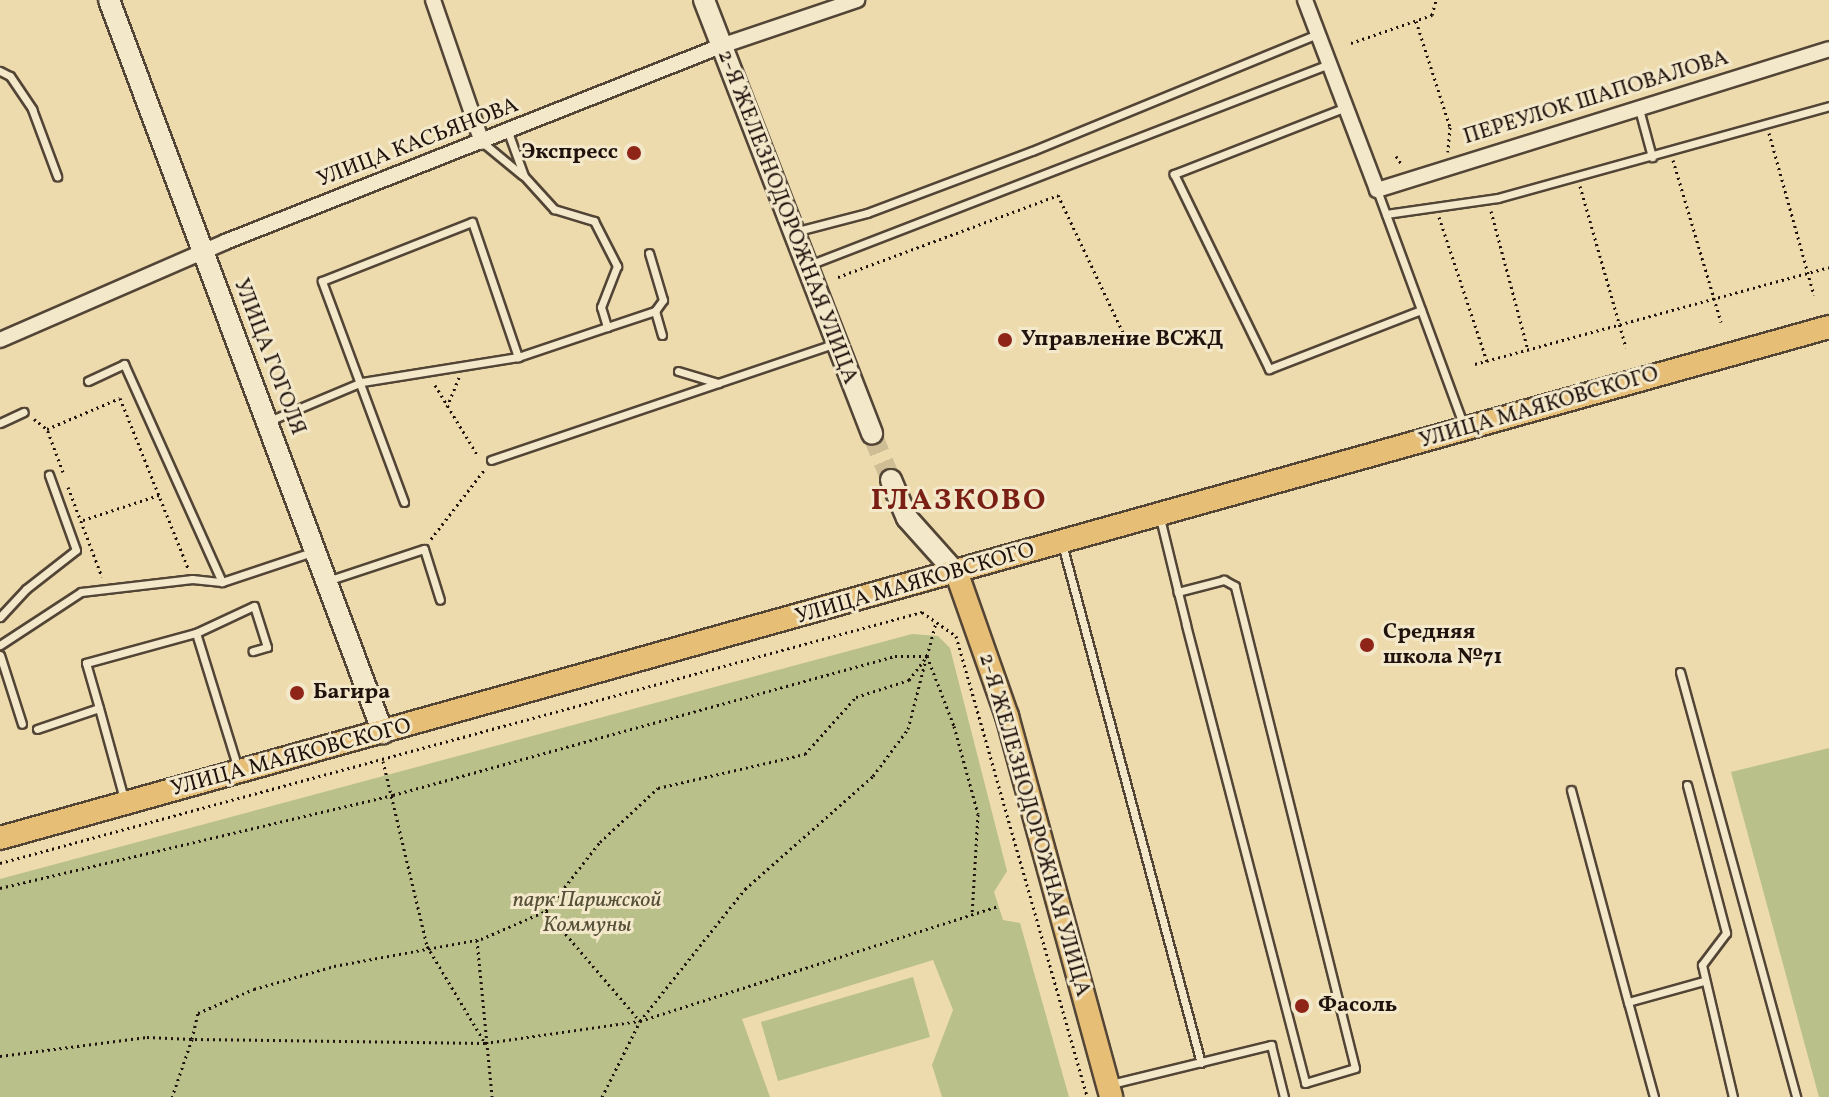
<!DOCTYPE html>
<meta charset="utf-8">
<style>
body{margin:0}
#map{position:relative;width:1829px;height:1097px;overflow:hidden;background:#eddbad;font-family:Vollkorn,serif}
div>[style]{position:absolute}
.green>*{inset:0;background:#b9c089}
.secondary-tunnel>*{height:20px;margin-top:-10px;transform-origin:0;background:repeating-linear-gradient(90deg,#cebd95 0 20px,transparent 0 30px)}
.path>*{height:3px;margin-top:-1.5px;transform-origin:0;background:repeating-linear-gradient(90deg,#20130e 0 2px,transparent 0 6px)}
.roads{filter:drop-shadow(2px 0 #534536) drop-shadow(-2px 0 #534536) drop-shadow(0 2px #534536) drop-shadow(0 -2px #534536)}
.service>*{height:7px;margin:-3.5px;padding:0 3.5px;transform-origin:3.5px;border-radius:3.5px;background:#f3e8ca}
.minor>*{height:14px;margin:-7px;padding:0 7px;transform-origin:7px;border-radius:7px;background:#f3e8ca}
.secondary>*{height:20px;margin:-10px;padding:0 10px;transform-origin:10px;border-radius:10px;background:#f3e8ca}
.primary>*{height:22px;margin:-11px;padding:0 11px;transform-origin:11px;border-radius:11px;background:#e6be76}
.dots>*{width:22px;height:22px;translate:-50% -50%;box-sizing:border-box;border:4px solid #f3e8ca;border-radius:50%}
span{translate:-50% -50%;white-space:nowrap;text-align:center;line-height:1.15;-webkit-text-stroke:6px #f3e8ca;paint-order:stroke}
.street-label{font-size:22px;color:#20130e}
.poi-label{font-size:22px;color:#20130e;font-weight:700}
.right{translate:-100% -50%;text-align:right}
.left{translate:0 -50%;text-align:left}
.park-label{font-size:22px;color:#565039;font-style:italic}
.district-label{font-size:30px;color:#7a1f14;font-weight:700;letter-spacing:2px}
</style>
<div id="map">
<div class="green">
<div style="clip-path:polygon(912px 634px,938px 636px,950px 648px,1007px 871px,994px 892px,1003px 920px,1020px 923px,1069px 1097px,942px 1097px,932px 1065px,953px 1010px,933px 960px,742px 1019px,770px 1097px,0 1097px,0 879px)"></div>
<div style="clip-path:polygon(1829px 748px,1829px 1097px,1819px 1097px,1731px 772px)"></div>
<div style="clip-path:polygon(913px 977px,930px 1037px,778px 1081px,761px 1022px)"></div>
</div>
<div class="secondary-tunnel">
<div style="left:872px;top:434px;width:50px;rotate:67.6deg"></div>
</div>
<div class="path">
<div style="left:1416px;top:21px;width:111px;rotate:72.2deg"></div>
<div style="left:1450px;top:127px;width:25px;rotate:95deg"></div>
<div style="left:1351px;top:43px;width:86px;rotate:-19.1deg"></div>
<div style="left:1432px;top:15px;width:16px;rotate:-75deg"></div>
<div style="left:1769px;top:133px;width:168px;rotate:74.5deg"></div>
<div style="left:1396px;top:156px;width:12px;rotate:55deg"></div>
<div style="left:1673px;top:160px;width:169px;rotate:73.5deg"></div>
<div style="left:1580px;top:186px;width:168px;rotate:74.1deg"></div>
<div style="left:1491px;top:211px;width:144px;rotate:75.1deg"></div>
<div style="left:1439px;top:217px;width:152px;rotate:71.6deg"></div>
<div style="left:838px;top:277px;width:235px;rotate:-20.4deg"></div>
<div style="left:1058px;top:195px;width:168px;rotate:64.7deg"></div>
<div style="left:1475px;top:364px;width:367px;rotate:-15.3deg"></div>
<div style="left:435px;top:385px;width:83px;rotate:58.8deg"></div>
<div style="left:447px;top:407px;width:32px;rotate:-68deg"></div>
<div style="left:34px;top:419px;width:16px;rotate:38deg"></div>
<div style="left:63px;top:472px;width:46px;rotate:-110.4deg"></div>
<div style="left:47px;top:429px;width:79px;rotate:-23deg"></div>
<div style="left:120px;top:398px;width:183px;rotate:68.2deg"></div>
<div style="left:68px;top:487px;width:96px;rotate:69.3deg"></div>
<div style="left:83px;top:520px;width:80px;rotate:-18.2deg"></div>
<div style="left:431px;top:539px;width:88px;rotate:-52.4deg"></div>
<div style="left:927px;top:656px;width:75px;rotate:68.9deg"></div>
<div style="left:954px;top:726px;width:91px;rotate:74.7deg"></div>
<div style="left:978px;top:814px;width:100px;rotate:93.4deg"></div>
<div style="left:383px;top:761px;width:190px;rotate:76.6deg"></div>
<div style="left:427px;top:946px;width:113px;rotate:59.1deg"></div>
<div style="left:485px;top:1043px;width:157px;rotate:-8.1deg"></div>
<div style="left:640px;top:1021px;width:376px;rotate:-17.8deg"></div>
<div style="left:0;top:863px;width:956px;rotate:-15.23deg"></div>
<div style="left:922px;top:612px;width:42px;rotate:35.2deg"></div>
<div style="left:956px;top:636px;width:479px;rotate:74.1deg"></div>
<div style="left:0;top:888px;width:404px;rotate:-13.3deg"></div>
<div style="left:393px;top:795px;width:521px;rotate:-15.48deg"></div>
<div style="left:895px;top:656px;width:32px"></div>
<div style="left:546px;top:911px;width:145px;rotate:49.5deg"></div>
<div style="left:477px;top:940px;width:158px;rotate:84.5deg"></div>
<div style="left:485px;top:1043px;width:293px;rotate:-179.2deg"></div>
<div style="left:192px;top:1039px;width:27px;rotate:-77deg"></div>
<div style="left:198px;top:1013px;width:61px;rotate:-23.2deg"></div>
<div style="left:254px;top:989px;width:83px;rotate:-16deg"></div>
<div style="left:334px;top:966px;width:149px;rotate:-10.4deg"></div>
<div style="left:481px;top:939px;width:71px;rotate:-23.3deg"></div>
<div style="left:546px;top:911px;width:88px;rotate:-52deg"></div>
<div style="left:600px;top:842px;width:79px;rotate:-43deg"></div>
<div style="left:658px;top:788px;width:151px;rotate:-13deg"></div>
<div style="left:805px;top:754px;width:76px;rotate:-48.2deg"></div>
<div style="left:856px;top:697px;width:56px;rotate:-17.8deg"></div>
<div style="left:909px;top:680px;width:30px;rotate:-53deg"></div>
<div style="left:927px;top:656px;width:35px;rotate:-75deg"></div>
<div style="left:0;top:1056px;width:148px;rotate:-7.4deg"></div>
<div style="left:147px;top:1037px;width:45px;rotate:2.5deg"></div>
<div style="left:192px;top:1039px;width:61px;rotate:109deg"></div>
<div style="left:602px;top:1097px;width:85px;rotate:-63.4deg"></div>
<div style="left:640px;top:1021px;width:169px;rotate:-51.5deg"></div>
<div style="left:745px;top:889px;width:171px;rotate:-41.4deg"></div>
<div style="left:873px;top:776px;width:59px;rotate:-53.3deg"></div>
<div style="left:908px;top:729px;width:72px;rotate:-75.6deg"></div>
</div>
<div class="roads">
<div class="service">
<div style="left:0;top:71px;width:11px;rotate:27deg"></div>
<div style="left:10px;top:76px;width:40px;rotate:56deg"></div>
<div style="left:32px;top:109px;width:72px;rotate:69.5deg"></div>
<div style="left:1346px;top:107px;width:185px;rotate:158.7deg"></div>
<div style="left:1174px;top:174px;width:217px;rotate:64deg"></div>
<div style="left:1269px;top:369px;width:163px;rotate:-21.2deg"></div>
<div style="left:1639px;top:109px;width:50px;rotate:74.8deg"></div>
<div style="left:508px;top:132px;width:47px;rotate:70deg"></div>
<div style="left:524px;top:176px;width:45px;rotate:47.7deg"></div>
<div style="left:554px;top:209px;width:42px;rotate:16.7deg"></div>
<div style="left:594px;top:221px;width:51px;rotate:62.9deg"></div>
<div style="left:617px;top:266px;width:44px;rotate:111.3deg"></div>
<div style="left:601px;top:307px;width:21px;rotate:73deg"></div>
<div style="left:607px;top:327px;width:51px;rotate:-18.4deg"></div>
<div style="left:655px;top:311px;width:25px;rotate:74deg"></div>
<div style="left:482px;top:142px;width:52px;rotate:39.5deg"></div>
<div style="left:1377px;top:190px;width:249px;rotate:69.8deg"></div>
<div style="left:1386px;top:214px;width:113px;rotate:-8.1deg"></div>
<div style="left:1498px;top:198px;width:344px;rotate:-15.5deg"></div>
<div style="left:794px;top:232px;width:75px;rotate:-14.6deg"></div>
<div style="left:867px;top:213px;width:176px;rotate:-20.6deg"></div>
<div style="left:1032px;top:151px;width:308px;rotate:-22.3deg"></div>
<div style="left:649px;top:253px;width:49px;rotate:73.4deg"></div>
<div style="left:663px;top:300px;width:14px;rotate:126deg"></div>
<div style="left:809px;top:265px;width:557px;rotate:-21.13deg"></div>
<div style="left:678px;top:371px;width:42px;rotate:16.7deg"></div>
<div style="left:718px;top:383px;width:121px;rotate:-18.7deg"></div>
<div style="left:88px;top:381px;width:40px;rotate:-25deg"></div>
<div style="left:124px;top:364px;width:239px;rotate:65.8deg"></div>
<div style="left:222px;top:582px;width:95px;rotate:-18.4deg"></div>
<div style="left:269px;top:421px;width:101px;rotate:-22.8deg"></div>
<div style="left:362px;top:382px;width:158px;rotate:-9.1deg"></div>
<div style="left:518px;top:357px;width:94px;rotate:-18.6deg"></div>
<div style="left:0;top:423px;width:26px;rotate:-25deg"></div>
<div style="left:491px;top:460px;width:240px;rotate:-18.7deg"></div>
<div style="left:404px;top:502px;width:236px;rotate:-110.4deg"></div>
<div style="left:322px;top:281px;width:161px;rotate:-21.5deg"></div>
<div style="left:472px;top:222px;width:143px;rotate:71.2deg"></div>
<div style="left:1160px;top:518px;width:76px;rotate:76.3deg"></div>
<div style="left:1178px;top:592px;width:34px;rotate:76deg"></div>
<div style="left:1186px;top:625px;width:473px;rotate:75.4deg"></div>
<div style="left:1305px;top:1083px;width:52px;rotate:-16.7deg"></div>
<div style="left:1355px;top:1068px;width:497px;rotate:-104deg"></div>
<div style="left:1235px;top:586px;width:13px;rotate:-151deg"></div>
<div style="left:1224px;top:580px;width:48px;rotate:165.4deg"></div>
<div style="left:1062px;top:544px;width:537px;rotate:75.01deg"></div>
<div style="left:330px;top:580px;width:99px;rotate:-18.3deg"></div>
<div style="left:424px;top:549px;width:53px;rotate:72.6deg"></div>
<div style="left:0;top:617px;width:38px;rotate:-47deg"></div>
<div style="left:26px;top:589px;width:63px;rotate:-38deg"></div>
<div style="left:76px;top:550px;width:80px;rotate:-109.8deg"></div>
<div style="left:196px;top:633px;width:142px;rotate:72.8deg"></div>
<div style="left:0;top:645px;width:97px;rotate:-33.2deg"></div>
<div style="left:81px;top:592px;width:112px;rotate:-6.7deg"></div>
<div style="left:192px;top:579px;width:30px;rotate:6deg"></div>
<div style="left:0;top:655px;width:72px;rotate:72.3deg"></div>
<div style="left:1680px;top:672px;width:441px;rotate:74.7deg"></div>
<div style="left:99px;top:708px;width:94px;rotate:74.6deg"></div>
<div style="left:37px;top:729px;width:65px;rotate:-18.7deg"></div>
<div style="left:99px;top:708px;width:47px;rotate:-106.1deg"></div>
<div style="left:86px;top:663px;width:114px;rotate:-15.3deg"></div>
<div style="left:196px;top:633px;width:64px;rotate:-25deg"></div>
<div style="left:254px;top:606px;width:43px;rotate:72.4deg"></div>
<div style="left:267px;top:647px;width:15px;rotate:164deg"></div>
<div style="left:1687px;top:785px;width:153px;rotate:75.2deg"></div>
<div style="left:1726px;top:933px;width:40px;rotate:127deg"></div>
<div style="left:1702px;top:965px;width:136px;rotate:76.8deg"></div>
<div style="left:1571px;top:790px;width:220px;rotate:75deg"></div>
<div style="left:1111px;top:1084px;width:165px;rotate:-13.7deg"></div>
<div style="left:1271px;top:1045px;width:54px;rotate:76deg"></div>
<div style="left:1654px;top:1097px;width:98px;rotate:-105.3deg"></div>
<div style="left:1628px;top:1002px;width:78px;rotate:-15.6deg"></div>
</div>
<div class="minor">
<div style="left:433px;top:0;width:150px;rotate:71deg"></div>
<div style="left:1305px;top:0;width:203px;rotate:69.2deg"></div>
<div style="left:1377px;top:190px;width:473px;rotate:-17.3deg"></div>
<div style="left:0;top:340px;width:245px;rotate:-23.5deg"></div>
<div style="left:225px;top:242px;width:533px;rotate:-21.56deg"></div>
<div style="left:721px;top:46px;width:144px;rotate:-18.7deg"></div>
</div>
<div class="secondary">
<div style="left:109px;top:0;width:783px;rotate:69.5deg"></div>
<div style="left:704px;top:0;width:465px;rotate:68.8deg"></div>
<div style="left:891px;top:480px;width:41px;rotate:67.2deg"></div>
<div style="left:907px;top:518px;width:75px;rotate:48.2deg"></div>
</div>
<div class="primary">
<div style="left:957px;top:574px;width:151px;rotate:70.6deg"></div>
<div style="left:1007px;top:716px;width:395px;rotate:74.7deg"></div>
<div style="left:0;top:838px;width:1899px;rotate:-15.61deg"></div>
</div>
</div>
<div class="dots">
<div style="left:634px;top:153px;background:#8f2418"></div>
<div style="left:1005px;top:340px;background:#8f2418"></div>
<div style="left:1367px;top:645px;background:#8f2418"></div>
<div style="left:297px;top:693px;background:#8f2418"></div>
<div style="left:1302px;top:1006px;background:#8f2418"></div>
</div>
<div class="street-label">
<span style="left:1596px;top:98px;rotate:-17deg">ПЕРЕУЛОК ШАПОВАЛОВА</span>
<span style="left:418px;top:143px;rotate:-21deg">УЛИЦА КАСЬЯНОВА</span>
<span style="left:787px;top:217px;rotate:69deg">2-Я ЖЕЛЕЗНОДОРОЖНАЯ УЛИЦА</span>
<span style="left:269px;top:357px;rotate:69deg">УЛИЦА ГОГОЛЯ</span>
<span style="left:1539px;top:408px;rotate:-16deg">УЛИЦА МАЯКОВСКОГО</span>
<span style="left:915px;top:584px;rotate:-16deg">УЛИЦА МАЯКОВСКОГО</span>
<span style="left:291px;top:758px;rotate:-15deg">УЛИЦА МАЯКОВСКОГО</span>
<span style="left:1034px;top:825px;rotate:74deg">2-Я ЖЕЛЕЗНОДОРОЖНАЯ УЛИЦА</span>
</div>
<div class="poi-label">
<span class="right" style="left:618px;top:153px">Экспресс</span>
<span class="left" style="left:1021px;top:340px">Управление ВСЖД</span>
<span class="left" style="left:1383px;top:645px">Средняя<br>школа №71</span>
<span class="left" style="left:313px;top:693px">Багира</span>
<span class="left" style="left:1318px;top:1006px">Фасоль</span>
</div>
<div class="park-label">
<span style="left:587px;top:913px">парк Парижской<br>Коммуны</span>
</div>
<div class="district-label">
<span style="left:959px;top:501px">ГЛАЗКОВО</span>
</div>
</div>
